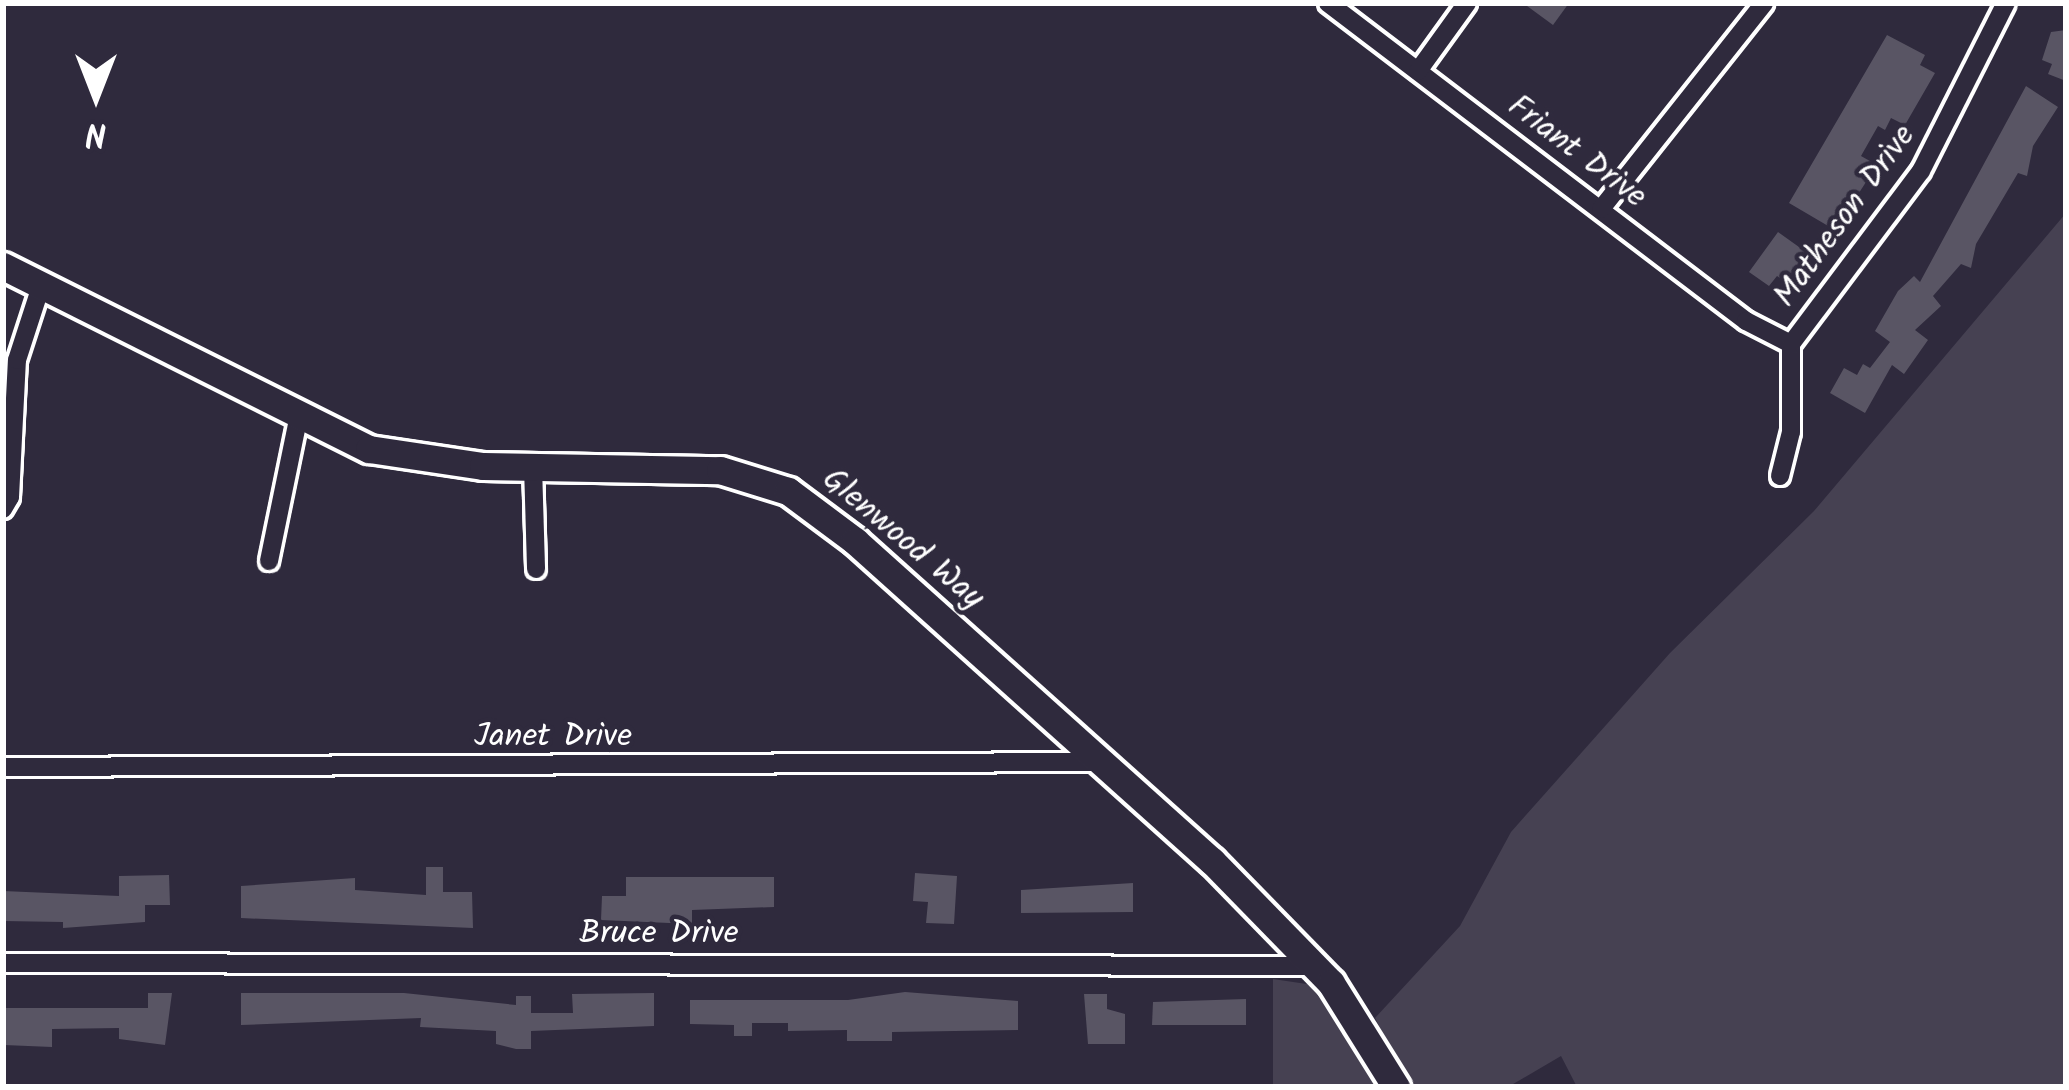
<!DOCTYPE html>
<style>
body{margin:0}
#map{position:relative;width:2069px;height:1090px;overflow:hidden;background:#2f2a3d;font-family:Kalam,sans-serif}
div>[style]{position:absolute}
.green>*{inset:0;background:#464152}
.building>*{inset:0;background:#595564}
.roads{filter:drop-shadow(3px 0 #fff) drop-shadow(-3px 0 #fff) drop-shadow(0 3px #fff) drop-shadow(0 -3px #fff)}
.street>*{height:18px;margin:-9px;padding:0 9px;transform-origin:9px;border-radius:9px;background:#2f2a3d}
.secondary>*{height:27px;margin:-13.5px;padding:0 13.5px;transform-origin:13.5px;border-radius:13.5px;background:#2f2a3d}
span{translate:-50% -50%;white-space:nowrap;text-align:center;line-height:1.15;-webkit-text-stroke:9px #2f2a3d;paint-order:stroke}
.street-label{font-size:33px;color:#fff}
.frame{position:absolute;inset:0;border:6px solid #fff;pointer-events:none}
.north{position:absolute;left:36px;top:36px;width:120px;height:120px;-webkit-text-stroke:9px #2f2a3d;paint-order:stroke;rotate:180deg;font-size:33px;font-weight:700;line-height:48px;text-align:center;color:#fff}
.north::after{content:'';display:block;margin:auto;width:42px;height:54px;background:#fff;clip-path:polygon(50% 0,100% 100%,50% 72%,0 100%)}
</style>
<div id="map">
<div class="green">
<div style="clip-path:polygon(2066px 213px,2066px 1087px,1577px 1087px,1561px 1056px,1508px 1087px,1411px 1087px,1375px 1018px,1460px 926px,1511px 832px,1670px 653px,1814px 511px)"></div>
<div style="clip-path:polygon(1273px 979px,1320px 986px,1379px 1087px,1273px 1087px)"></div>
</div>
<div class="building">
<div style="clip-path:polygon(1523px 3px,1569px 3px,1553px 25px)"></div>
<div style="clip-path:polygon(2066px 30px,2066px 81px,2048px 74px,2052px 64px,2042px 60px,2051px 32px)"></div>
<div style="clip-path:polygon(1887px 35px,1925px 55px,1920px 65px,1935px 73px,1905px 125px,1891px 118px,1885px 130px,1878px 126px,1861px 156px,1877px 165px,1835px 230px,1789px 203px)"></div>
<div style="clip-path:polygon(2026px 86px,2058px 107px,2033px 146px,2027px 176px,2018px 173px,1976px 244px,1971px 268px,1961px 264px,1933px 296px,1941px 306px,1915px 330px,1928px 340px,1904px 374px,1892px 365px,1865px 413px,1830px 393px,1844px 368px,1857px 375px,1863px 364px,1870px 368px,1890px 342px,1875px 331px,1898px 291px,1914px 276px,1920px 282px)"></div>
<div style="clip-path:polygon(1778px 232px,1813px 257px,1792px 286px,1777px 276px,1769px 286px,1749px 272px)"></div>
<div style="clip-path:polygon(426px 867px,443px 867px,443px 892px,472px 892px,473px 928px,241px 918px,241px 886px,355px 878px,355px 890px,426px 895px)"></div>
<div style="clip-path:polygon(915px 873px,957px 876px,954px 924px,926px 923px,928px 902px,913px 901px)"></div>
<div style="clip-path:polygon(169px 875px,170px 905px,145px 905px,145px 922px,63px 928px,63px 922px,3px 921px,3px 891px,119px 896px,119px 876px)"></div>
<div style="clip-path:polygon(626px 877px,774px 877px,774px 907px,692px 910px,692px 924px,601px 920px,602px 896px,626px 896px)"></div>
<div style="clip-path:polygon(1133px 883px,1133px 912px,1021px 913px,1021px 890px)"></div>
<div style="clip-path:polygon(905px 992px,1018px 1001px,1018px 1030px,892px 1032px,892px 1041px,847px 1041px,847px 1030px,788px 1031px,788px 1023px,752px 1023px,752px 1036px,734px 1036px,734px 1025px,690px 1024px,690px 1000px,848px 1000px)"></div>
<div style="clip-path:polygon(148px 993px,172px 993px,165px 1045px,119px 1039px,119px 1028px,52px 1029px,52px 1047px,4px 1045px,5px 1008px,148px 1008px)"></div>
<div style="clip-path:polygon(241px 993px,404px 993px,516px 1005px,516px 996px,531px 996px,531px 1013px,573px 1013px,572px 994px,654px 993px,654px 1026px,531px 1031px,531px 1049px,516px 1049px,496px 1044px,496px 1031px,420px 1027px,421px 1018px,241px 1025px)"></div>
<div style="clip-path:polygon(1084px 994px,1107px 994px,1107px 1009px,1125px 1014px,1125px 1044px,1088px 1044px)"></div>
<div style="clip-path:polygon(1246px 999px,1246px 1025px,1152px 1025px,1153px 1002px)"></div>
</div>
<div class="roads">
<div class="street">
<div style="left:1328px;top:3px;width:525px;rotate:37.26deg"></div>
<div style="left:1746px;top:321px;width:51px;rotate:27.1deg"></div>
<div style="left:1418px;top:71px;width:84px;rotate:-54.2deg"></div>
<div style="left:1601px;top:209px;width:263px;rotate:-51.6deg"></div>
<div style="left:533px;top:466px;width:103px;rotate:88.3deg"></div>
<div style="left:1780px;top:476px;width:45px;rotate:-76deg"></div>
<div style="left:1791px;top:432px;width:88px;rotate:-90deg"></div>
<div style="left:1791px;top:344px;width:216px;rotate:-53.1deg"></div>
<div style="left:1921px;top:171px;width:188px;rotate:-63.2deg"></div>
<div style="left:3px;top:509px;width:14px;rotate:-60deg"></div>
<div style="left:10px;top:497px;width:137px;rotate:-87.1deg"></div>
<div style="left:17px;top:360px;width:78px;rotate:-72deg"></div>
<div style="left:269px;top:561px;width:144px;rotate:-78.4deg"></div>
<div style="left:3px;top:767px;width:1099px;rotate:-0.26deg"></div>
<div style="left:3px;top:963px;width:1313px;rotate:0.13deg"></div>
</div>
<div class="secondary">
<div style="left:3px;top:266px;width:409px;rotate:26.6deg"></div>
<div style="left:369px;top:449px;width:115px;rotate:8.5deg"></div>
<div style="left:483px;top:466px;width:237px;rotate:1deg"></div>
<div style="left:720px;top:470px;width:71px;rotate:17.2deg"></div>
<div style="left:788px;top:491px;width:84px;rotate:36.7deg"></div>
<div style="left:855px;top:541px;width:479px;rotate:41.9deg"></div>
<div style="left:1212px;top:861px;width:170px;rotate:45.7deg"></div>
<div style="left:1331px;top:983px;width:123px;rotate:58deg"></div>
</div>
</div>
<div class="street-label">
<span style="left:1576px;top:153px;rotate:37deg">Friant Drive</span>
<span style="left:1846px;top:217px;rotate:-54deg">Matheson Drive</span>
<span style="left:902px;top:540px;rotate:40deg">Glenwood Way</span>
<span style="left:553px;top:738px">Janet Drive</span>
<span style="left:659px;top:935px">Bruce Drive</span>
</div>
<div class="frame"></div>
<div class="north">N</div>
</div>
